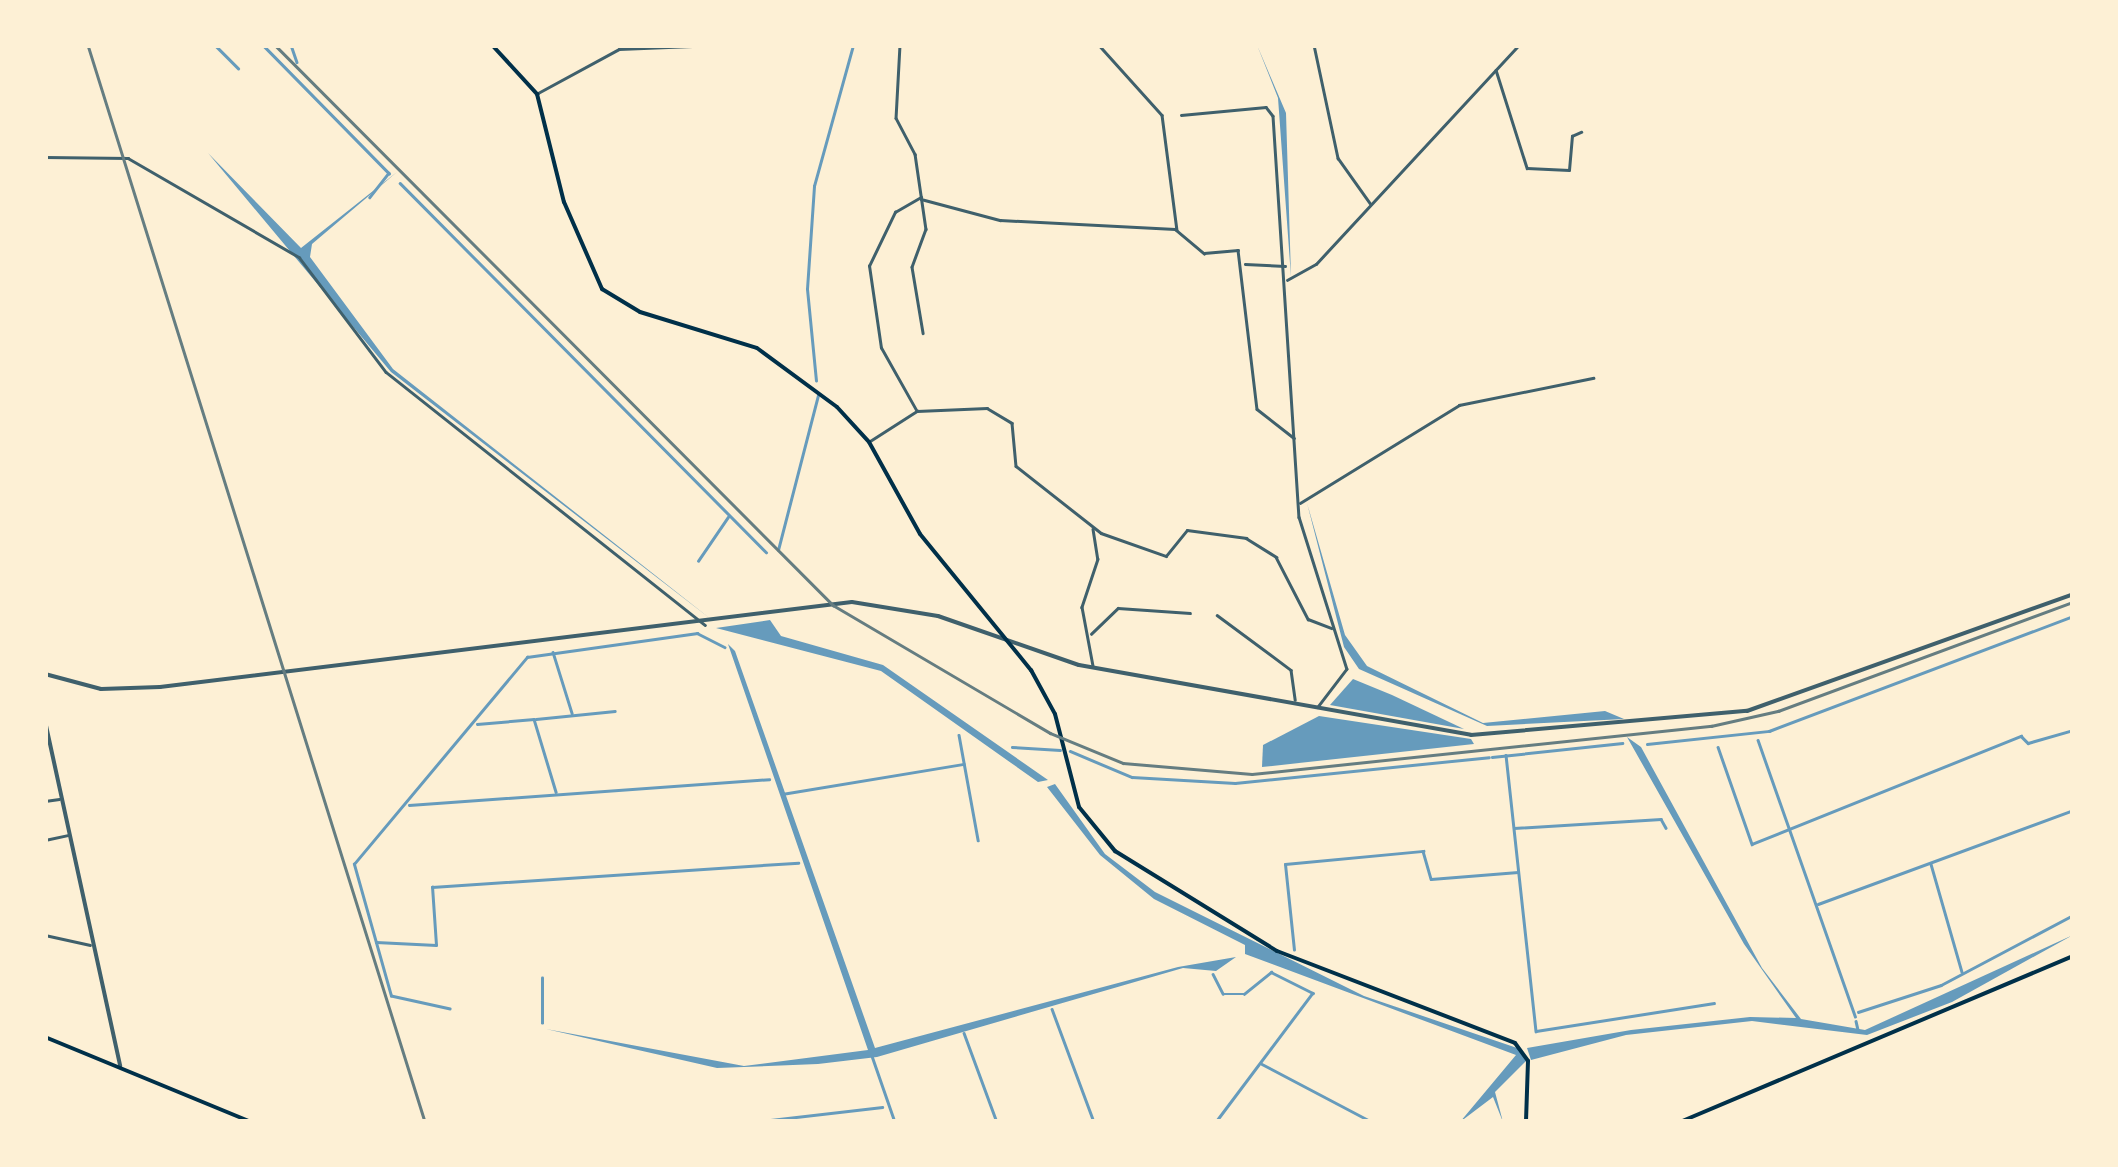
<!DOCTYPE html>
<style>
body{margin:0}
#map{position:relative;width:2118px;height:1167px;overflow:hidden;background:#fdf0d5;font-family:"Exo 2",sans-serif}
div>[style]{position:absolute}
.water>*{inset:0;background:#669bbc}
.stream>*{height:2.5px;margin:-1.25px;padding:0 1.25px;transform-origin:1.25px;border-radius:1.25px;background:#669bbc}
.minor>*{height:2.5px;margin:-1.25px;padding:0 1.25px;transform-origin:1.25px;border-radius:1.25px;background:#3f606c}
.tertiary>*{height:4px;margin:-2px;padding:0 2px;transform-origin:2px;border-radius:2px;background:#3f606c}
.secondary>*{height:4px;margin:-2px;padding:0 2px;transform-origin:2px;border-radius:2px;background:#003049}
.primary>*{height:4px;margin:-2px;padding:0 2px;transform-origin:2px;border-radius:2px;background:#003049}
.rail>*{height:2.5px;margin:-1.25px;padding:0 1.25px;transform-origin:1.25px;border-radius:1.25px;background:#657d81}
span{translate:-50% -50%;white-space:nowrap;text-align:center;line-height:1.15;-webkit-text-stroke:8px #fdf0d5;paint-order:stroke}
.frame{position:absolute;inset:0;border:48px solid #fdf0d5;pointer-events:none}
</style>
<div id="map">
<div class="water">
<div style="clip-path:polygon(1257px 45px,1286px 113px,1291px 277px,1278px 98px)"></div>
<div style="clip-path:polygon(208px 153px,301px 248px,397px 172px,312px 244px,310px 257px,393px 369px,712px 620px,391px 372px)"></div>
<div style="clip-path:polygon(1307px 503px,1345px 635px,1367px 666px,1483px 723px,1605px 711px,1624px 719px,1487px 726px,1359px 669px,1344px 647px)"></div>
<div style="clip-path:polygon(770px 620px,781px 636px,883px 665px,1048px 780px,1038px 782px,881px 671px,716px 628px)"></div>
<div style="clip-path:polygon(728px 644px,735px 651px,875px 1048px,1178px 967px,1236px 957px,1216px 971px,1183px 968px,877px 1057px,818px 1064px,717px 1068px,546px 1029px,744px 1066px,868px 1050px)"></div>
<div style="clip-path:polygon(1353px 679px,1392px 695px,1464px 729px,1330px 705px)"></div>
<div style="clip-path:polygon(1319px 716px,1471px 739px,1474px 744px,1262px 767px,1263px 745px)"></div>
<div style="clip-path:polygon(1627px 737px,1641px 747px,1762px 968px,1801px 1019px,1865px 1030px,2073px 935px,1952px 1002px,1867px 1035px,1752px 1021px,1626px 1035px,1531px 1060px,1527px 1048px,1631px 1030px,1750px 1017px,1796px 1018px,1744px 944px)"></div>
<div style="clip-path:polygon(1055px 784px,1105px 854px,1155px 892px,1364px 996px,1520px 1049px,1526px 1061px,1495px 1092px,1503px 1122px,1493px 1097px,1460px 1122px,1516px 1055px,1245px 954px,1245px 945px,1154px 899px,1100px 855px,1047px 787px)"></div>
</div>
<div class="stream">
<div style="left:215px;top:45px;width:33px;rotate:45deg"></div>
<div style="left:263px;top:45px;width:180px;rotate:45.5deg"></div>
<div style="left:389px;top:173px;width:31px;rotate:128deg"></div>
<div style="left:291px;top:45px;width:18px;rotate:71deg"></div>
<div style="left:400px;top:183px;width:520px;rotate:45.23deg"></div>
<div style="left:816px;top:381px;width:92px;rotate:-95.6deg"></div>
<div style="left:807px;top:289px;width:103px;rotate:-86.1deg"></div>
<div style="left:814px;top:186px;width:146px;rotate:-74.5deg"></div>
<div style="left:778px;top:550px;width:160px;rotate:-75.5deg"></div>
<div style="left:698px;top:561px;width:53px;rotate:-55.7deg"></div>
<div style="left:553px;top:652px;width:64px;rotate:72.7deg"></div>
<div style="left:536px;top:719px;width:79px;rotate:-5.8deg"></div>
<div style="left:477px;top:724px;width:57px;rotate:-5deg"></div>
<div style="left:534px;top:719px;width:76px;rotate:73.2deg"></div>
<div style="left:959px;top:735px;width:107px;rotate:79.7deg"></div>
<div style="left:1758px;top:740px;width:293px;rotate:70.6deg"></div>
<div style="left:1647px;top:744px;width:123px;rotate:-6.1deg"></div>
<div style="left:1769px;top:731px;width:325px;rotate:-20.7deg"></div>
<div style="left:1012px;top:747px;width:48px;rotate:3.6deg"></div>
<div style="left:1718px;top:747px;width:103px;rotate:70.7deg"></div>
<div style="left:1752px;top:844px;width:290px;rotate:-21.9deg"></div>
<div style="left:2021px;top:736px;width:10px;rotate:45deg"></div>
<div style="left:2028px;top:743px;width:47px;rotate:-16.1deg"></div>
<div style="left:1070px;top:751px;width:67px;rotate:22.8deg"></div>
<div style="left:1132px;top:777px;width:103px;rotate:3.3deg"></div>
<div style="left:1235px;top:783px;width:255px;rotate:-5.8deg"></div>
<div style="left:1506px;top:755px;width:278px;rotate:83.8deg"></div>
<div style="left:1536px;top:1031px;width:180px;rotate:-8.9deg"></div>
<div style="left:1492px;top:757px;width:131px;rotate:-6.1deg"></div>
<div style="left:782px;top:794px;width:184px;rotate:-9.4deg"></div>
<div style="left:409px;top:805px;width:361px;rotate:-4.1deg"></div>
<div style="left:1514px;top:828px;width:147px;rotate:-3.5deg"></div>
<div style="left:1661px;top:819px;width:10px;rotate:61deg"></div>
<div style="left:1931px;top:864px;width:112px;rotate:74deg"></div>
<div style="left:1818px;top:904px;width:272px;rotate:-20.2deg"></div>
<div style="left:376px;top:942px;width:60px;rotate:2.9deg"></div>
<div style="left:436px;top:945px;width:58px;rotate:-93.9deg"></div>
<div style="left:432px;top:887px;width:367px;rotate:-3.8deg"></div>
<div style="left:1294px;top:950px;width:86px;rotate:-96deg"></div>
<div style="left:1285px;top:864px;width:139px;rotate:-5.4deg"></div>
<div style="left:1423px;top:851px;width:29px;rotate:74deg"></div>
<div style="left:1431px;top:879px;width:87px;rotate:-4.6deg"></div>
<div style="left:1213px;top:974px;width:22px;rotate:63deg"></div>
<div style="left:1223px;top:994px;width:21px"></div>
<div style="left:1244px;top:994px;width:35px;rotate:-39deg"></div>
<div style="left:1271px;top:972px;width:47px;rotate:26.6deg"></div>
<div style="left:1313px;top:993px;width:161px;rotate:126.9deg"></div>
<div style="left:450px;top:1009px;width:60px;rotate:-167.6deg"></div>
<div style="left:391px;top:996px;width:137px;rotate:-105.7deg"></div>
<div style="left:354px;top:864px;width:270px;rotate:-50.1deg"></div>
<div style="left:527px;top:657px;width:172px;rotate:-8deg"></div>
<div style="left:697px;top:633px;width:31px;rotate:27deg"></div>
<div style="left:1052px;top:1009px;width:121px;rotate:69.6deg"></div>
<div style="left:1858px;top:1012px;width:87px;rotate:-18deg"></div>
<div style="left:1941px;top:985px;width:149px;rotate:-27.9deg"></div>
<div style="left:1856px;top:1021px;width:9px;rotate:77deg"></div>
<div style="left:542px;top:1023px;width:45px;rotate:-90deg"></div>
<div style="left:964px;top:1033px;width:95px;rotate:69.7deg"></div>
<div style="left:872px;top:1056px;width:70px;rotate:70.8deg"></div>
<div style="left:1262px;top:1064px;width:124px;rotate:27.8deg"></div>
<div style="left:754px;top:1122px;width:129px;rotate:-6.7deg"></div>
</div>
<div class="minor">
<div style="left:900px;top:45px;width:73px;rotate:93.1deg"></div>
<div style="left:896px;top:118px;width:41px;rotate:62.2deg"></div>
<div style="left:915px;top:154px;width:76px;rotate:81.7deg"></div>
<div style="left:926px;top:229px;width:40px;rotate:110.2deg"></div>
<div style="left:912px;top:267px;width:67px;rotate:80.5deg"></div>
<div style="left:1099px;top:45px;width:94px;rotate:48deg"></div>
<div style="left:1162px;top:115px;width:116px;rotate:82.6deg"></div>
<div style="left:1314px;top:45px;width:116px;rotate:78deg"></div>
<div style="left:1338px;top:158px;width:55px;rotate:54.6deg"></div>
<div style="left:1496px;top:70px;width:103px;rotate:72.4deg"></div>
<div style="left:1527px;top:168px;width:42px;rotate:2.7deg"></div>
<div style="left:1569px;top:170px;width:34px;rotate:-85deg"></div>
<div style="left:1572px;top:136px;width:10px;rotate:-24deg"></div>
<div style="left:538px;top:93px;width:92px;rotate:-28.5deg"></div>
<div style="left:619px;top:49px;width:98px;rotate:-2.3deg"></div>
<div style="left:1181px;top:115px;width:85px;rotate:-5.4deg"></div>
<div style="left:1266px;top:107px;width:11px;rotate:52deg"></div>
<div style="left:1273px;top:116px;width:402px;rotate:86.3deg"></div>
<div style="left:1299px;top:517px;width:159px;rotate:72.5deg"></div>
<div style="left:1347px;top:669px;width:48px;rotate:127.3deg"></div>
<div style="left:45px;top:157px;width:83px;rotate:0.7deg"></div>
<div style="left:128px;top:158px;width:198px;rotate:30.1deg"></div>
<div style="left:299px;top:257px;width:144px;rotate:52.9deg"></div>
<div style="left:386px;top:372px;width:407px;rotate:38.4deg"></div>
<div style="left:921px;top:199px;width:82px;rotate:14.9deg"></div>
<div style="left:1000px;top:220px;width:175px;rotate:2.9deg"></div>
<div style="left:1175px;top:229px;width:38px;rotate:40deg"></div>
<div style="left:1204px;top:253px;width:34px;rotate:-5deg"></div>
<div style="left:1238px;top:250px;width:160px;rotate:83.2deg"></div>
<div style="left:1257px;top:409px;width:47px;rotate:38.1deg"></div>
<div style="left:1245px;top:264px;width:40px;rotate:2.9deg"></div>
<div style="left:1287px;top:280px;width:33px;rotate:-29deg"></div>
<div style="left:1316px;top:264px;width:299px;rotate:-47.2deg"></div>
<div style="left:916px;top:410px;width:71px;rotate:-119.4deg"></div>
<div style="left:881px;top:348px;width:83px;rotate:-98.3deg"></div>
<div style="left:869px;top:266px;width:60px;rotate:-64.3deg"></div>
<div style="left:895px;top:212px;width:30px;rotate:-30deg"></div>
<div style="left:870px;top:441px;width:56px;rotate:-32.6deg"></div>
<div style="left:917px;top:411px;width:70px;rotate:-2.5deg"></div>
<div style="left:987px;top:408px;width:29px;rotate:31deg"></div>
<div style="left:1012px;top:423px;width:43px;rotate:84.7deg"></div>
<div style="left:1016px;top:466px;width:108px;rotate:38.2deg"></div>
<div style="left:1101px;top:533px;width:69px;rotate:19.5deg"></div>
<div style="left:1166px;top:556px;width:33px;rotate:-51deg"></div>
<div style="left:1187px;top:530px;width:60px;rotate:7.7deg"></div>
<div style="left:1246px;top:538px;width:36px;rotate:32deg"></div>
<div style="left:1276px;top:557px;width:70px;rotate:62.7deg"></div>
<div style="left:1308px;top:619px;width:25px;rotate:21deg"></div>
<div style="left:1300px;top:503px;width:187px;rotate:-31.6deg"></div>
<div style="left:1459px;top:405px;width:137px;rotate:-11.4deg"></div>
<div style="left:1093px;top:529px;width:30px;rotate:81deg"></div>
<div style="left:1098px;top:559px;width:51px;rotate:108.4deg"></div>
<div style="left:1082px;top:607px;width:60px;rotate:79.4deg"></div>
<div style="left:1217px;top:615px;width:92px;rotate:36.6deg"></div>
<div style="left:1291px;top:670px;width:30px;rotate:82deg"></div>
<div style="left:1091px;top:634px;width:37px;rotate:-44deg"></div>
<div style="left:1118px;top:608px;width:72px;rotate:4deg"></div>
<div style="left:45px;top:801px;width:14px;rotate:-8deg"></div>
<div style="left:45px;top:840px;width:24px;rotate:-12deg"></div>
<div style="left:45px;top:935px;width:46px;rotate:12.5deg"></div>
</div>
<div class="tertiary">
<div style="left:45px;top:674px;width:58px;rotate:15deg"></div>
<div style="left:101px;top:689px;width:59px;rotate:-1.9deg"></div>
<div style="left:160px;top:687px;width:697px;rotate:-7deg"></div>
<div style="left:852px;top:602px;width:87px;rotate:9.2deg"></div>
<div style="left:938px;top:616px;width:149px;rotate:19.2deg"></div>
<div style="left:1079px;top:665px;width:398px;rotate:10.1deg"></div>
<div style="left:1471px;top:735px;width:277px;rotate:-5deg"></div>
<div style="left:1747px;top:711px;width:346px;rotate:-19.7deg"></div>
<div style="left:45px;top:721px;width:353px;rotate:77.7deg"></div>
</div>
<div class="secondary">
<div style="left:492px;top:45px;width:67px;rotate:47.4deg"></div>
<div style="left:537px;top:94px;width:111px;rotate:76deg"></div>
<div style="left:564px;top:202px;width:95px;rotate:66.4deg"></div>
<div style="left:602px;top:289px;width:44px;rotate:31.2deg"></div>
<div style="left:640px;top:312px;width:122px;rotate:17.1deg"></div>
<div style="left:757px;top:348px;width:99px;rotate:36.4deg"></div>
<div style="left:837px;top:407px;width:47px;rotate:47.6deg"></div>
<div style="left:869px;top:442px;width:105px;rotate:61deg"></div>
<div style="left:920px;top:534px;width:176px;rotate:50.8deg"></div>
<div style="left:1031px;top:670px;width:50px;rotate:61.4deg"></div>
<div style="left:1055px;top:714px;width:96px;rotate:75.5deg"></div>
<div style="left:1079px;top:807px;width:57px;rotate:50.7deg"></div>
<div style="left:1115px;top:851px;width:190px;rotate:31.7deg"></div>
<div style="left:1277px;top:951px;width:255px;rotate:21.1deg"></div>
<div style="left:1515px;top:1043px;width:22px;rotate:54deg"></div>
<div style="left:1528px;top:1061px;width:61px;rotate:91.9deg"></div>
<div style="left:1680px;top:1122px;width:427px;rotate:-22.9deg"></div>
</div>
<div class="primary">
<div style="left:45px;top:1037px;width:223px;rotate:22.4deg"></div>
</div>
<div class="rail">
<div style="left:88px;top:45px;width:1128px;rotate:72.62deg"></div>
<div style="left:275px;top:45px;width:791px;rotate:45.1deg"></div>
<div style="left:833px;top:605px;width:252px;rotate:30.5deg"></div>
<div style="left:1050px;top:733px;width:79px;rotate:22.3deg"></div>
<div style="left:1123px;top:763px;width:129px;rotate:4.9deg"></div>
<div style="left:1252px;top:774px;width:462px;rotate:-6deg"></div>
<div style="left:1711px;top:726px;width:69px;rotate:-12.6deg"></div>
<div style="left:1778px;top:711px;width:314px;rotate:-20.3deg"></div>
</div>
<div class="frame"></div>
</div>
